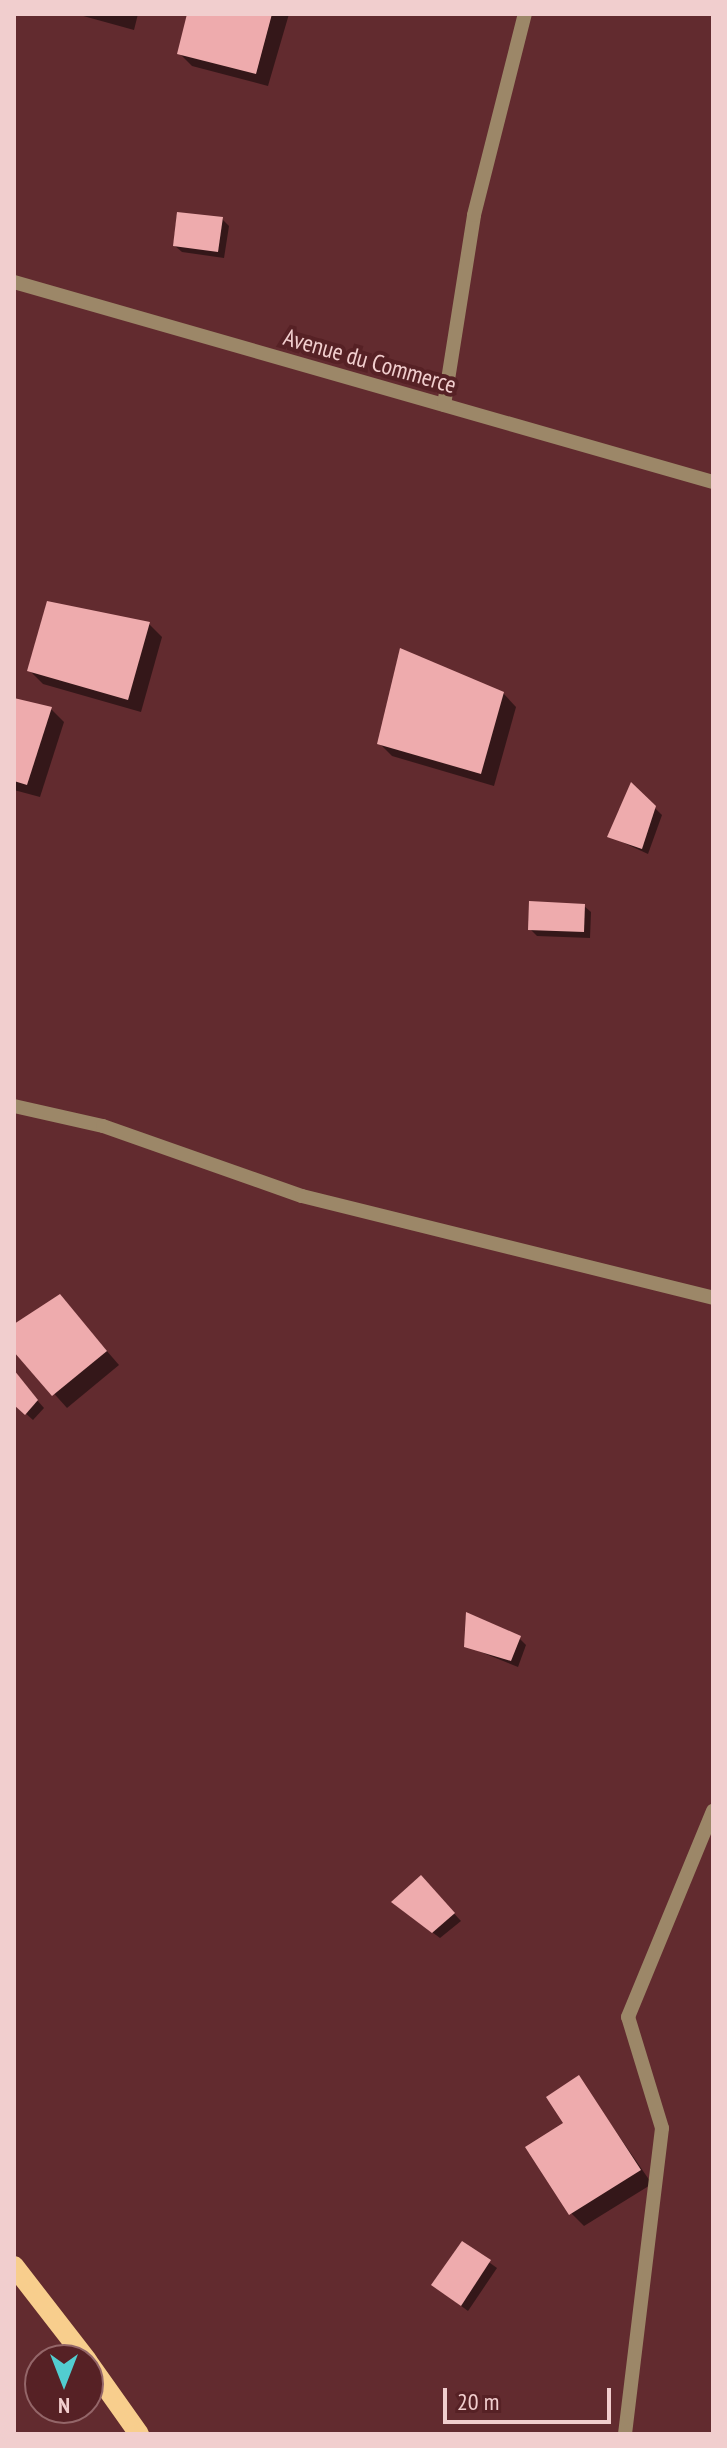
<!DOCTYPE html>
<style>
body{margin:0}
#map{position:relative;width:727px;height:2448px;overflow:hidden;background:#622b2f;font-family:"PT Sans Narrow",sans-serif}
div>[style]{position:absolute}
.shadow>*{inset:0;background:#0007}
.building>*{inset:0;background:#eeabad}
.minor>*{height:14px;margin:-7px;padding:0 7px;transform-origin:7px;border-radius:7px;background:#9c8768}
.major>*{height:20px;margin:-10px;padding:0 10px;transform-origin:10px;border-radius:10px;background:#f8ce8d}
span{translate:-50% -50%;white-space:nowrap;text-align:center;line-height:1.15;-webkit-text-stroke:8px #562125;paint-order:stroke}
.street-label{font-size:24px;color:#f1cece}
.frame{position:absolute;inset:0;border:16px solid #f1cece;pointer-events:none}
.north{position:absolute;left:24px;top:2344px;width:80px;height:80px;box-sizing:border-box;background:#562125;border:2px solid #946669;border-radius:50%;rotate:180deg;font-size:22px;font-weight:700;line-height:32px;text-align:center;color:#f1cece}
.north::after{content:'';display:block;margin:auto;width:28px;height:36px;background:#52cdd0;clip-path:polygon(50% 0,100% 100%,50% 72%,0 100%)}
.scale{position:absolute;left:443px;top:2388px;width:168px;height:36px;box-sizing:border-box;border:4px solid #f1cece;border-top:0;padding-left:10px;font-size:24px;line-height:28px;white-space:nowrap;color:#f1cece;-webkit-text-stroke:6px #562125;paint-order:stroke}
</style>
<div id="map">
<div class="shadow">
<div style="clip-path:polygon(76px 14px,138px 14px,134px 30px)"></div>
<div style="clip-path:polygon(190px 14px,289px 14px,268px 86px,192px 66px,179px 53px)"></div>
<div style="clip-path:polygon(222px 219px,229px 226px,224px 258px,182px 252px,175px 246px)"></div>
<div style="clip-path:polygon(149px 624px,162px 637px,141px 712px,43px 684px,30px 671px)"></div>
<div style="clip-path:polygon(503px 693px,516px 707px,494px 786px,392px 756px,379px 743px)"></div>
<div style="clip-path:polygon(14px 700px,51px 709px,64px 722px,40px 797px,14px 790px)"></div>
<div style="clip-path:polygon(631px 785px,662px 815px,648px 854px,609px 836px)"></div>
<div style="clip-path:polygon(584px 906px,591px 912px,590px 938px,537px 936px,530px 929px)"></div>
<div style="clip-path:polygon(60px 1297px,119px 1365px,67px 1408px,14px 1349px,14px 1327px)"></div>
<div style="clip-path:polygon(14px 1374px,44px 1408px,33px 1420px,14px 1403px)"></div>
<div style="clip-path:polygon(519px 1638px,526px 1645px,518px 1667px,466px 1646px)"></div>
<div style="clip-path:polygon(421px 1878px,461px 1921px,440px 1938px,401px 1909px)"></div>
<div style="clip-path:polygon(579px 2078px,652px 2184px,584px 2226px,571px 2213px,565px 2123px)"></div>
<div style="clip-path:polygon(462px 2243px,497px 2268px,468px 2311px,433px 2285px)"></div>
</div>
<div class="building">
<div style="clip-path:polygon(187px 14px,272px 14px,256px 74px,177px 54px)"></div>
<div style="clip-path:polygon(177px 212px,223px 217px,218px 252px,173px 246px)"></div>
<div style="clip-path:polygon(47px 601px,150px 622px,128px 700px,27px 671px)"></div>
<div style="clip-path:polygon(400px 648px,504px 692px,481px 774px,377px 744px)"></div>
<div style="clip-path:polygon(14px 698px,52px 707px,27px 785px,14px 781px)"></div>
<div style="clip-path:polygon(631px 782px,656px 806px,642px 849px,607px 837px)"></div>
<div style="clip-path:polygon(529px 901px,585px 904px,584px 932px,528px 930px)"></div>
<div style="clip-path:polygon(60px 1294px,107px 1351px,52px 1396px,14px 1352px,14px 1324px)"></div>
<div style="clip-path:polygon(14px 1370px,38px 1400px,25px 1415px,14px 1405px)"></div>
<div style="clip-path:polygon(466px 1612px,521px 1636px,511px 1661px,464px 1647px)"></div>
<div style="clip-path:polygon(421px 1875px,455px 1913px,432px 1933px,391px 1902px)"></div>
<div style="clip-path:polygon(579px 2075px,641px 2170px,569px 2215px,525px 2147px,563px 2123px,546px 2097px)"></div>
<div style="clip-path:polygon(462px 2241px,491px 2260px,461px 2306px,431px 2285px)"></div>
</div>
<div class="minor">
<div style="left:14px;top:282px;width:727px;rotate:15.97deg"></div>
<div style="left:444px;top:405px;width:192px;rotate:-81deg"></div>
<div style="left:474px;top:215px;width:207px;rotate:-75.8deg"></div>
<div style="left:14px;top:1106px;width:91px;rotate:12.7deg"></div>
<div style="left:103px;top:1126px;width:211px;rotate:19.4deg"></div>
<div style="left:302px;top:1196px;width:423px;rotate:13.9deg"></div>
<div style="left:625px;top:2434px;width:308px;rotate:-83.1deg"></div>
<div style="left:662px;top:2128px;width:116px;rotate:-107deg"></div>
<div style="left:628px;top:2017px;width:223px;rotate:-67.6deg"></div>
</div>
<div class="major">
<div style="left:14px;top:2266px;width:119px;rotate:52.2deg"></div>
<div style="left:88px;top:2362px;width:88px;rotate:54.7deg"></div>
</div>
<div class="street-label">
<span style="left:370px;top:361px;rotate:16deg">Avenue du Commerce</span>
</div>
<div class="frame"></div>
<div class="north">N</div>
<div class="scale">20 m</div>
</div>
